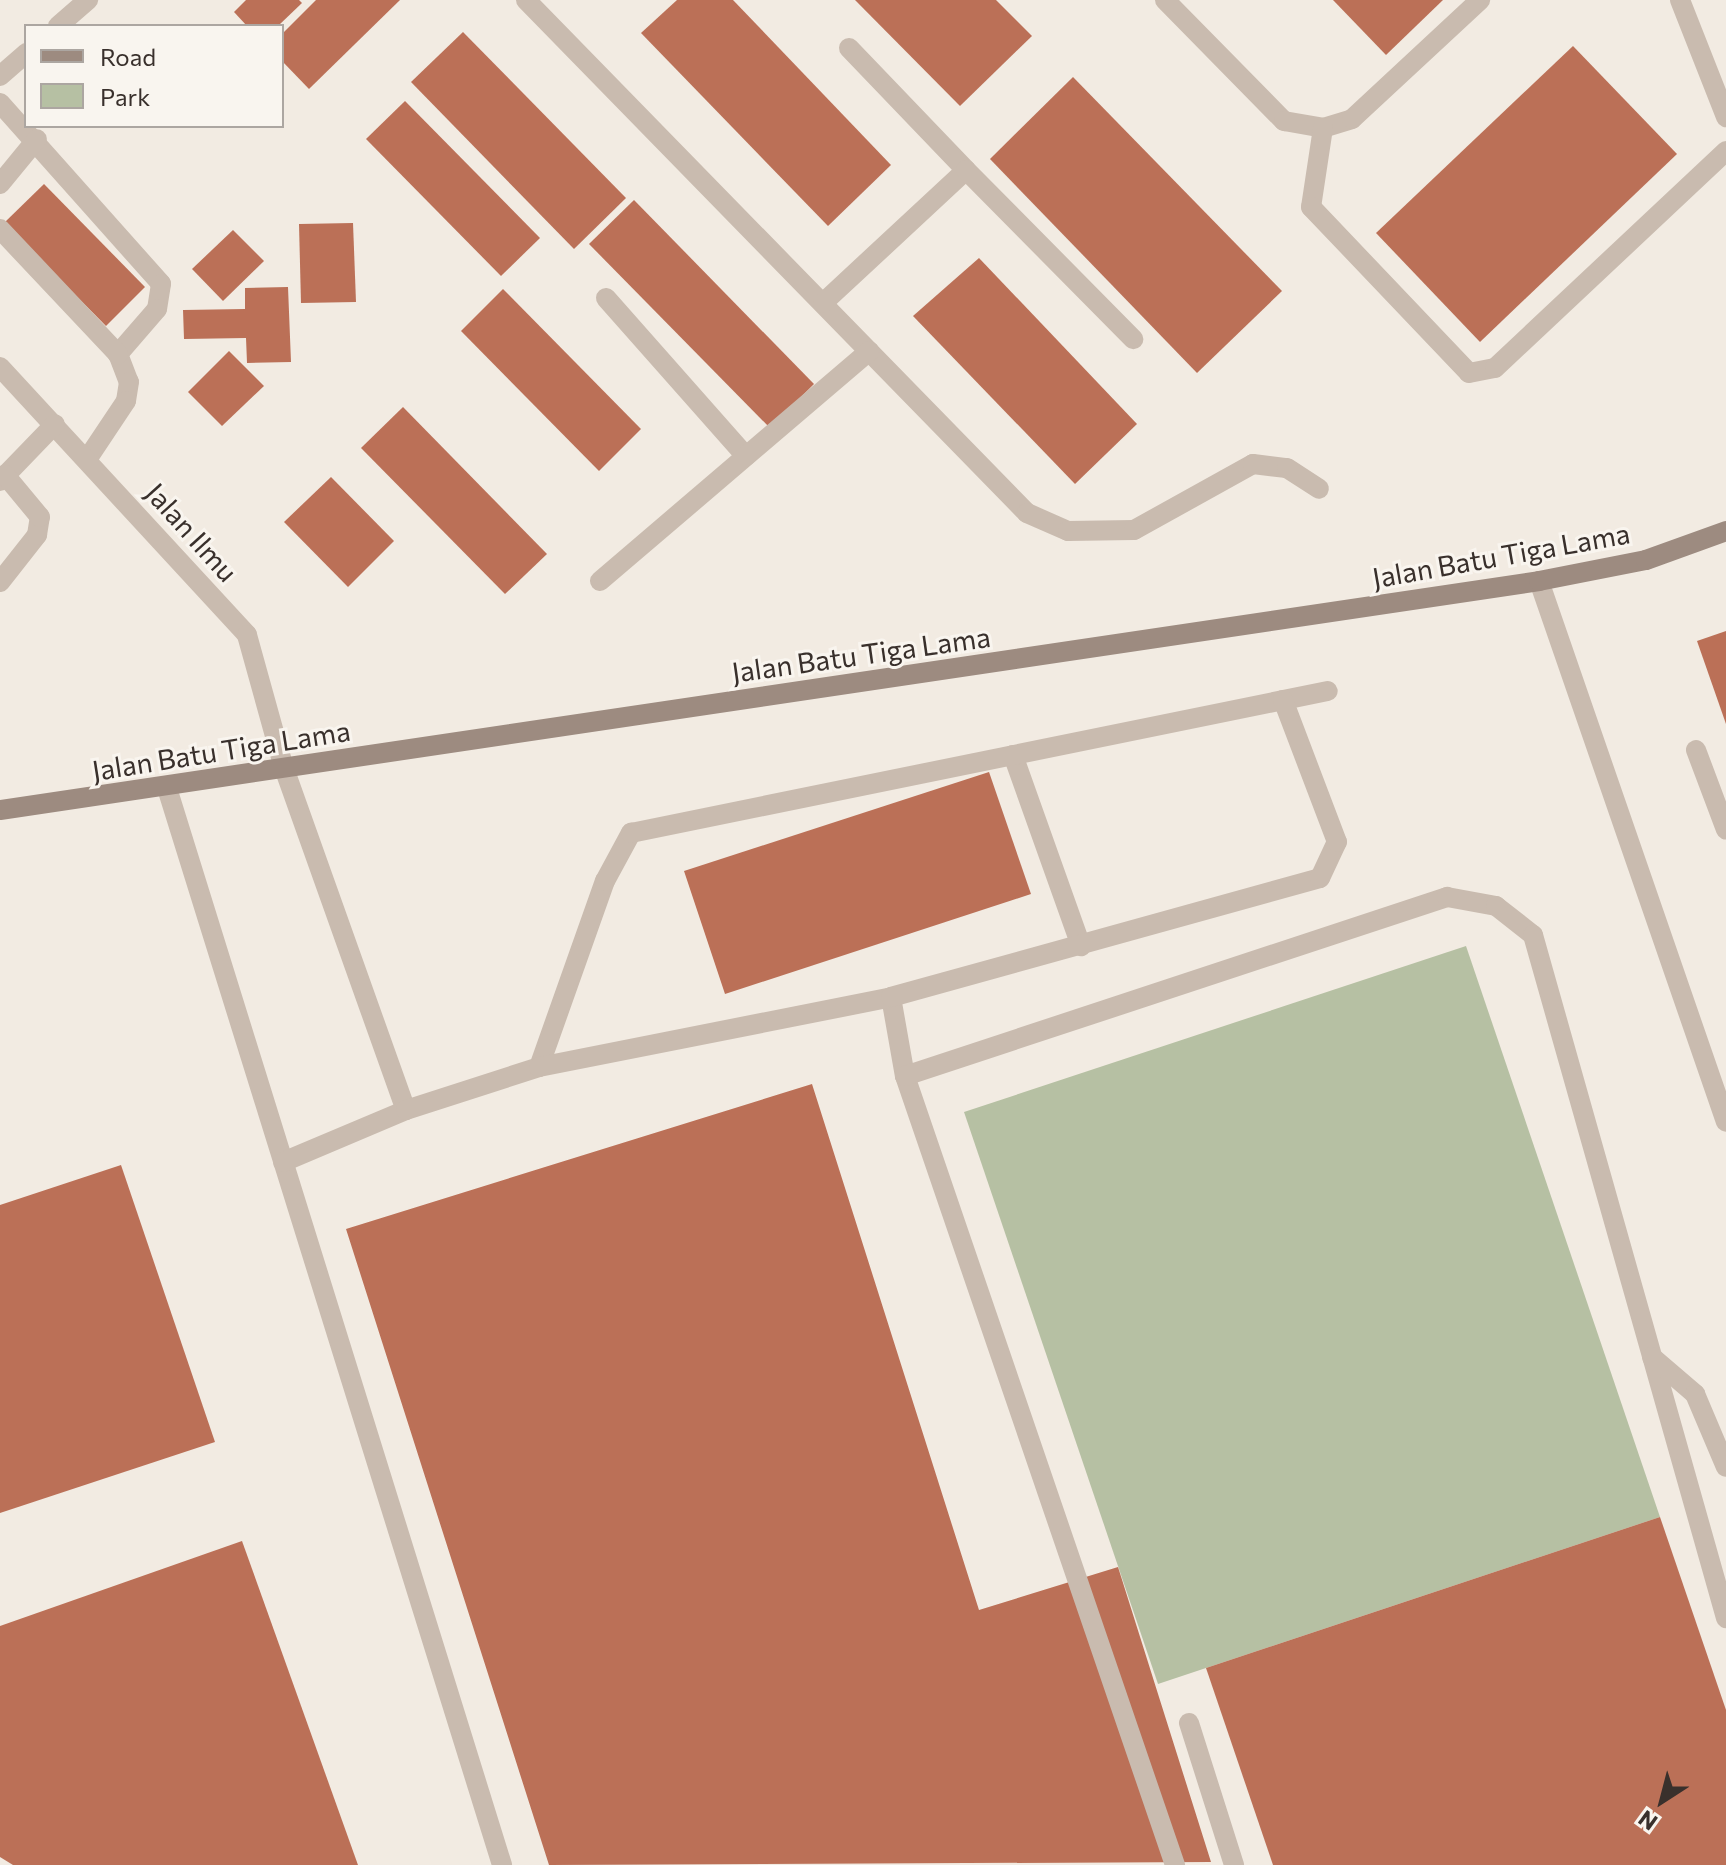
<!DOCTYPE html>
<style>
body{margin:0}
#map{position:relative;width:1726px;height:1865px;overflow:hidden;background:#f2ebe2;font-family:Commissioner,sans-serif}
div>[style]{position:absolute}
.green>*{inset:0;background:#b6c0a3}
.building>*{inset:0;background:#bb7057}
.lane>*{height:20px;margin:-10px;padding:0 10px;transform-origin:10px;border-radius:10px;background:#c9bbaf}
.secondary>*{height:20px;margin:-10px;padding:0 10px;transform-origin:10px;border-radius:10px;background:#9d8b80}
span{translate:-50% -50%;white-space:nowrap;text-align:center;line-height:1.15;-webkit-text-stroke:6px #f9f5ef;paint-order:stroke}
.street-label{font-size:28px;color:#39302c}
.legend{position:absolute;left:24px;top:24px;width:260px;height:104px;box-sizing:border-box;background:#f9f5ef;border:2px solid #aca6a1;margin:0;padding:10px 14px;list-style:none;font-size:24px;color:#39302c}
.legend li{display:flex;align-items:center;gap:16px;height:40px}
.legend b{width:40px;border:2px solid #aca6a1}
.north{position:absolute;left:1622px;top:1761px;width:80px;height:80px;-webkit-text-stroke:6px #f9f5ef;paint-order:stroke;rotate:216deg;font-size:22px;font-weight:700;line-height:32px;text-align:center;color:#39302c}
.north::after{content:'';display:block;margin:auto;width:28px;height:36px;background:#39302c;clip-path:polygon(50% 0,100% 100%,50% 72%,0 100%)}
</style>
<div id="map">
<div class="green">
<div style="clip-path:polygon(1466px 946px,1660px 1517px,1158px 1684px,964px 1112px)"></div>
</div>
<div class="building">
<div style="clip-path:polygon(246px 0,299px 0,302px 3px,278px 26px,247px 26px,234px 12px)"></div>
<div style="clip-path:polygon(316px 0,400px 0,309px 89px,282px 61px,282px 34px)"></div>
<div style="clip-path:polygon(677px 0,733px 0,891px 165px,828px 226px,641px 33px)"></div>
<div style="clip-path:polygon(855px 0,996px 0,1032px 36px,960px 106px)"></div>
<div style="clip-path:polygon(1333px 0,1443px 0,1386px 55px)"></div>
<div style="clip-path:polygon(463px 32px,626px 198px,574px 249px,411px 82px)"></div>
<div style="clip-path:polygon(1573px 46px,1677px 154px,1480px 342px,1376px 233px)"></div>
<div style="clip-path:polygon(1073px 77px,1282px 291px,1197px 373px,990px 159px)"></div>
<div style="clip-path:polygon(405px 101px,540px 238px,501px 276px,366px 139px)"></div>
<div style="clip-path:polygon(44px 184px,145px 287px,106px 326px,4px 223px)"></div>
<div style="clip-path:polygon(634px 200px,814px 384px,770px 428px,589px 244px)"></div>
<div style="clip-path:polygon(353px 223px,356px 302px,301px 303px,299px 224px)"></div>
<div style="clip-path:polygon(233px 230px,264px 261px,223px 301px,192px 269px)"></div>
<div style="clip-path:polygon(979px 258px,1137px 424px,1075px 484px,913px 316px)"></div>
<div style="clip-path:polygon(288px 287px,291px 362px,247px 363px,246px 338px,184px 339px,183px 310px,245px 309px,245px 288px)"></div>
<div style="clip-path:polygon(503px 289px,641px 429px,599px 471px,461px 331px)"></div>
<div style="clip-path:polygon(229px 351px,264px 386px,222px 426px,188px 392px)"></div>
<div style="clip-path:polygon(403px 407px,547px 554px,505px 594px,361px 448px)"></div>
<div style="clip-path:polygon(331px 477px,394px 541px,348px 587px,284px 522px)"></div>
<div style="clip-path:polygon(1726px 631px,1726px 724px,1697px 641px)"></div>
<div style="clip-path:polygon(989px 772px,1031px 894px,725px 994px,684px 871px)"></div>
<div style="clip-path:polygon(812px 1084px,979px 1610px,1118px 1567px,1211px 1862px,549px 1865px,346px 1229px)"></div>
<div style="clip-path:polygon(121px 1165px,215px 1442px,0 1513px,0 1205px)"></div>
<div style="clip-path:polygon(1660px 1517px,1726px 1710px,1726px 1865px,1273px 1865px,1206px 1668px)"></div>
<div style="clip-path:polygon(242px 1541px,358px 1865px,13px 1865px,0 1857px,0 1626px)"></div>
</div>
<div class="lane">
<div style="left:526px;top:0;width:717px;rotate:45.68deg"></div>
<div style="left:1027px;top:513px;width:45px;rotate:23.7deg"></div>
<div style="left:1068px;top:531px;width:66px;rotate:-0.9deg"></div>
<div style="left:1134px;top:530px;width:136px;rotate:-29deg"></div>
<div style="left:1253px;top:464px;width:34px;rotate:7deg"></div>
<div style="left:1287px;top:468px;width:38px;rotate:33deg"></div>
<div style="left:1165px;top:0;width:170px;rotate:45.5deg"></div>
<div style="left:1284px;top:121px;width:40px;rotate:10deg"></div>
<div style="left:1323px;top:128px;width:30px;rotate:-17deg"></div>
<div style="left:1352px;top:119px;width:175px;rotate:-42.9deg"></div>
<div style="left:1680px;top:0;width:126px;rotate:68.5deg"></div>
<div style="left:58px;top:26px;width:40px;rotate:-41deg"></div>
<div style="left:849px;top:48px;width:169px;rotate:46.2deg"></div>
<div style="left:0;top:76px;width:35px;rotate:-41deg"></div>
<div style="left:0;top:103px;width:242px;rotate:48.3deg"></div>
<div style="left:161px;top:284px;width:25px;rotate:99deg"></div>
<div style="left:157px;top:309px;width:60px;rotate:130.9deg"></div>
<div style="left:118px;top:354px;width:30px;rotate:69deg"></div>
<div style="left:129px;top:382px;width:19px;rotate:99deg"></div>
<div style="left:126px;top:401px;width:69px;rotate:123.7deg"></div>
<div style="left:1323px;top:128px;width:80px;rotate:98.6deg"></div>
<div style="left:1311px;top:207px;width:229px;rotate:46.4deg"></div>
<div style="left:1469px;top:373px;width:26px;rotate:-11deg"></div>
<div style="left:1495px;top:368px;width:317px;rotate:-43.2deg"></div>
<div style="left:0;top:184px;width:58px;rotate:-50.6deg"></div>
<div style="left:0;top:229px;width:172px;rotate:46.7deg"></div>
<div style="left:606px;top:298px;width:211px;rotate:48.5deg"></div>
<div style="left:823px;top:303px;width:195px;rotate:-42.9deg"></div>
<div style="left:966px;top:170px;width:238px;rotate:45.3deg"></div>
<div style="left:0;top:367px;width:364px;rotate:47.3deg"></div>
<div style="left:247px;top:635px;width:138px;rotate:74.5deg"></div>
<div style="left:284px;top:768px;width:363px;rotate:70.4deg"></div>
<div style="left:0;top:481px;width:79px;rotate:-46deg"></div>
<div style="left:600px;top:581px;width:354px;rotate:-40.5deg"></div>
<div style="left:1539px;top:581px;width:572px;rotate:70.93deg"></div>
<div style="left:0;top:582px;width:60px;rotate:-51.8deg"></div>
<div style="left:37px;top:535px;width:18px;rotate:-81deg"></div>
<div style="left:40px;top:517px;width:55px;rotate:-129.8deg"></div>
<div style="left:1696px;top:750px;width:85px;rotate:69.4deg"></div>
<div style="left:1013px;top:755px;width:203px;rotate:70.4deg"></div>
<div style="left:167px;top:788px;width:1128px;rotate:72.72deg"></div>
<div style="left:891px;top:997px;width:80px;rotate:80deg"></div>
<div style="left:905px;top:1076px;width:834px;rotate:71.11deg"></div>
<div style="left:539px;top:1067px;width:197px;rotate:-70.5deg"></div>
<div style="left:605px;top:881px;width:55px;rotate:-61.6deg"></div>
<div style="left:631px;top:833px;width:711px;rotate:-11.52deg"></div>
<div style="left:905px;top:1076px;width:571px;rotate:-18.28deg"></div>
<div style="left:1447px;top:897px;width:50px;rotate:10.4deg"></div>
<div style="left:1496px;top:906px;width:47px;rotate:38.1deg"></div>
<div style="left:1533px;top:935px;width:710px;rotate:74.22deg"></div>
<div style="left:283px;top:1162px;width:134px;rotate:-22.9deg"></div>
<div style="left:406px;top:1110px;width:140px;rotate:-17.9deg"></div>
<div style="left:539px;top:1067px;width:359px;rotate:-11.2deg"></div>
<div style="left:891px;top:997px;width:445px;rotate:-15.5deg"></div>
<div style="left:1320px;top:878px;width:40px;rotate:-65deg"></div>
<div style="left:1337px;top:842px;width:152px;rotate:-110.8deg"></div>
<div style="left:1652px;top:1357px;width:57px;rotate:40.7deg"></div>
<div style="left:1695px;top:1394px;width:79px;rotate:67deg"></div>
<div style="left:1189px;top:1723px;width:149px;rotate:72.4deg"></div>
</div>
<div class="secondary">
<div style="left:0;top:810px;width:1556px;rotate:-8.46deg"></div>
<div style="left:1539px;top:581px;width:109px;rotate:-11.1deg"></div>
<div style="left:1646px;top:560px;width:85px;rotate:-19.9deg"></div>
</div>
<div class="street-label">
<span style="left:192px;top:532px;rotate:48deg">Jalan Ilmu</span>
<span style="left:1501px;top:555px;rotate:-10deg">Jalan Batu Tiga Lama</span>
<span style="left:861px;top:654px;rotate:-8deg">Jalan Batu Tiga Lama</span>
<span style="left:221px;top:750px;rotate:-9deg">Jalan Batu Tiga Lama</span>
</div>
<ul class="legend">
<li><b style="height:10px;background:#9d8b80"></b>Road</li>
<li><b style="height:22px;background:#b6c0a3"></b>Park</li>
</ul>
<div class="north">N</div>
</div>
